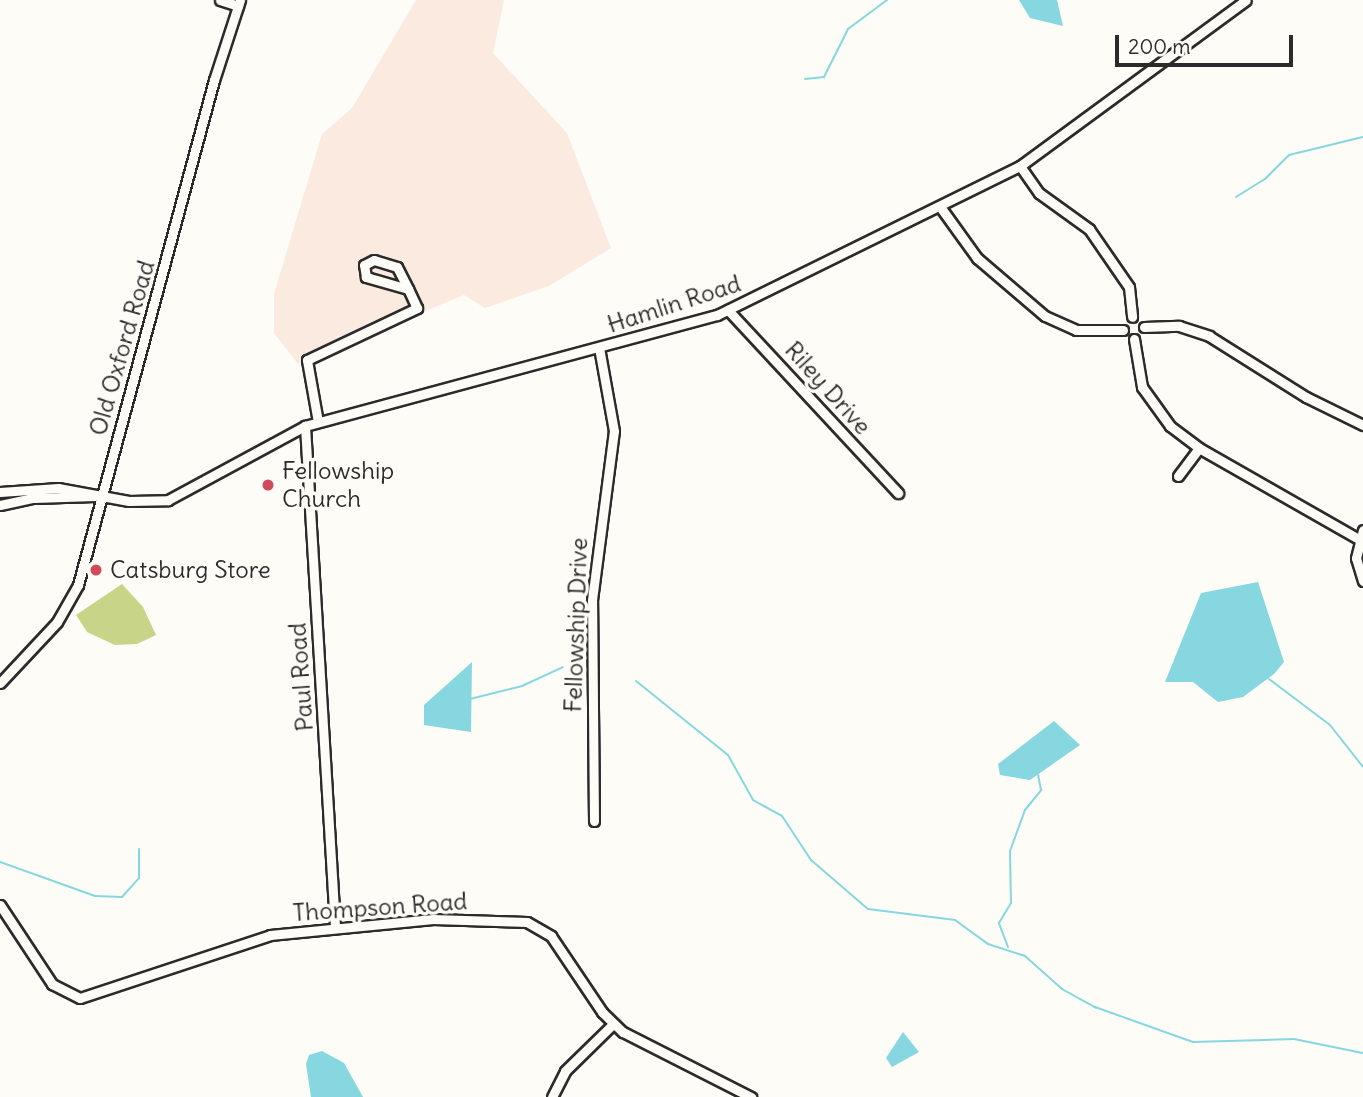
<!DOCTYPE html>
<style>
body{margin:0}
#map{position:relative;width:1363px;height:1097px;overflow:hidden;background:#fdfcf7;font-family:Delius,sans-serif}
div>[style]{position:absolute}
.built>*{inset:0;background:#fbeadf}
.green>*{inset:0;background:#c8d488}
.water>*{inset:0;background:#86d7df}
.stream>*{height:2px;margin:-1px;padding:0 1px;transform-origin:1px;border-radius:1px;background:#86d7df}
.roads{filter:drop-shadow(2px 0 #2b2b2b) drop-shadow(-2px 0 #2b2b2b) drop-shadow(0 2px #2b2b2b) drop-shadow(0 -2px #2b2b2b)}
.minor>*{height:9px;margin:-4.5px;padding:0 4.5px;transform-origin:4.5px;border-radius:4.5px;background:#fdfcf7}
.dots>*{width:19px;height:19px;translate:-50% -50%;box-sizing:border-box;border:4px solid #fdfcf7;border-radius:50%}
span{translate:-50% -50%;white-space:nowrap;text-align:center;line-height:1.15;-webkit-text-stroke:7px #fdfcf7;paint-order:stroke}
.street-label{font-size:24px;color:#2b2b2b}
.poi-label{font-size:24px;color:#2b2b2b}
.left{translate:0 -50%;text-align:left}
.scale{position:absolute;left:1115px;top:35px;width:178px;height:32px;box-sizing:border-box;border:4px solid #2b2b2b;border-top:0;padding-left:9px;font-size:21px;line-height:24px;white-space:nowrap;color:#2b2b2b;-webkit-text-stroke:5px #fdfcf7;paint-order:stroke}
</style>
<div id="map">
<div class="built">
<div style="clip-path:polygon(416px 0,504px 0,493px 53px,567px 133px,611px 248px,549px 286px,485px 308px,464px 295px,298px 364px,274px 333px,274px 294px,322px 134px,352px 108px)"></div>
</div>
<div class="green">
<div style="clip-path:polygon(122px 584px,143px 607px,156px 635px,137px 644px,115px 645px,87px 632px,76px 615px)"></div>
</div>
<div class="water">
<div style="clip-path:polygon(1019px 0,1057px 0,1063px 26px,1030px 18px)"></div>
<div style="clip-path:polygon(1258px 582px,1284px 662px,1274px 674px,1243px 697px,1218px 702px,1193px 682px,1165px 682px,1201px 593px)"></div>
<div style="clip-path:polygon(472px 662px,471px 732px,424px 725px,424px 705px)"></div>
<div style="clip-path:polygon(1054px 721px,1080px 745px,1030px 780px,1000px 775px,998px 764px)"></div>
<div style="clip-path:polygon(903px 1032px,919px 1052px,892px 1067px,886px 1058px)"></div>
<div style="clip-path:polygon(322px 1051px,344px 1063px,363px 1097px,311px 1097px,306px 1064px,309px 1055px)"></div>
</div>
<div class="stream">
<div style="left:805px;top:79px;width:19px;rotate:-6deg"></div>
<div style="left:824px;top:77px;width:54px;rotate:-63.4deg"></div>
<div style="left:848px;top:29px;width:49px;rotate:-36.6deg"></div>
<div style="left:1236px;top:197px;width:34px;rotate:-32deg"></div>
<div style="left:1265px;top:179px;width:34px;rotate:-45deg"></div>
<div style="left:1289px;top:155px;width:76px;rotate:-13.7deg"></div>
<div style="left:1269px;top:679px;width:76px;rotate:37deg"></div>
<div style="left:1330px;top:725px;width:53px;rotate:51.8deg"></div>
<div style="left:636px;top:681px;width:118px;rotate:38.8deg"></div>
<div style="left:728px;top:755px;width:51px;rotate:60.9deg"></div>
<div style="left:753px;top:800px;width:33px;rotate:29deg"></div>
<div style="left:782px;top:816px;width:53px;rotate:56.6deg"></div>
<div style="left:811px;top:860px;width:75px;rotate:40.7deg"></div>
<div style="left:868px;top:909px;width:88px;rotate:7.2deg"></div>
<div style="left:955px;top:920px;width:41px;rotate:36deg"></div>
<div style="left:988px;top:944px;width:39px;rotate:18deg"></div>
<div style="left:1025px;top:956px;width:50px;rotate:41.7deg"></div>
<div style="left:1062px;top:989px;width:38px;rotate:29deg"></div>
<div style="left:1095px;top:1007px;width:104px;rotate:19.7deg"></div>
<div style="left:1193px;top:1042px;width:101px;rotate:-1.7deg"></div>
<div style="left:1294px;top:1039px;width:70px;rotate:11.5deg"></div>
<div style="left:470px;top:699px;width:54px;rotate:-14deg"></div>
<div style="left:522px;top:686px;width:45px;rotate:-24.9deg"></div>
<div style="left:0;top:862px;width:101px;rotate:19.7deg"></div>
<div style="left:95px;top:896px;width:27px;rotate:2deg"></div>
<div style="left:122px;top:897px;width:25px;rotate:-48deg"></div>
<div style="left:139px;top:878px;width:29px;rotate:-90deg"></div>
<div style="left:1008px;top:947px;width:26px;rotate:-111deg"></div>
<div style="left:999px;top:923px;width:23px;rotate:-59deg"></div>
<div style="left:1011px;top:903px;width:52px;rotate:-91.1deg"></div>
<div style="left:1010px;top:851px;width:44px;rotate:-69.9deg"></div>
<div style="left:1025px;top:810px;width:26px;rotate:-51deg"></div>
<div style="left:1041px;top:790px;width:15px;rotate:-101deg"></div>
</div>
<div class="roads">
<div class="minor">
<div style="left:220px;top:0;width:19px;rotate:18deg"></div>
<div style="left:1020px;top:166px;width:33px;rotate:55deg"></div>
<div style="left:1039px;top:193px;width:62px;rotate:35.8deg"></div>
<div style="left:1089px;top:229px;width:70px;rotate:55.4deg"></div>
<div style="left:1129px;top:287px;width:30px;rotate:84deg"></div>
<div style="left:941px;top:208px;width:62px;rotate:54.2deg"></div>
<div style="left:977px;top:258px;width:89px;rotate:40.5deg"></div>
<div style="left:1045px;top:316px;width:34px;rotate:24deg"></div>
<div style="left:1076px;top:330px;width:47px"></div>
<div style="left:374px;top:260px;width:24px;rotate:17deg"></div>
<div style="left:397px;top:267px;width:25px;rotate:63deg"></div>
<div style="left:408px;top:289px;width:44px;rotate:-164.1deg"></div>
<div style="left:366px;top:277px;width:12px;rotate:-99deg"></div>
<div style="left:364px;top:265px;width:11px;rotate:-27deg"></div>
<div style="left:728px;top:310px;width:250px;rotate:47.1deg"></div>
<div style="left:1144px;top:327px;width:35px;rotate:-2deg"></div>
<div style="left:1179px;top:326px;width:32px;rotate:18deg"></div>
<div style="left:1209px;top:336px;width:115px;rotate:32.2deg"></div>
<div style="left:1306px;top:397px;width:64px;rotate:26.2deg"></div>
<div style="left:1134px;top:339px;width:49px;rotate:80.5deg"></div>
<div style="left:1142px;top:387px;width:48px;rotate:54.3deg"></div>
<div style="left:1170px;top:426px;width:36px;rotate:37deg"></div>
<div style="left:1199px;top:448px;width:185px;rotate:29.7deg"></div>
<div style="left:318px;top:422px;width:63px;rotate:-100.1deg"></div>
<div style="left:307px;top:360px;width:122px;rotate:-25.3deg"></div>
<div style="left:417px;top:308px;width:21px;rotate:-115deg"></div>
<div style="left:305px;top:426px;width:501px;rotate:86.57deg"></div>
<div style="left:1178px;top:476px;width:35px;rotate:-53deg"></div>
<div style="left:0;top:492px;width:58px;rotate:-3.9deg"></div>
<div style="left:58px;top:488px;width:72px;rotate:10.4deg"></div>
<div style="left:129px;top:501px;width:39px;rotate:-1deg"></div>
<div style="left:168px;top:500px;width:156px;rotate:-28.4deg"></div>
<div style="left:305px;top:426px;width:427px;rotate:-15.1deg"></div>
<div style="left:717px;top:315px;width:338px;rotate:-26.2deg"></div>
<div style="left:1020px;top:166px;width:280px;rotate:-36.3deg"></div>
<div style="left:0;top:505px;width:35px;rotate:-12deg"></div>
<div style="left:34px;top:498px;width:61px;rotate:-1.9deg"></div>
<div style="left:1363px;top:530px;width:29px;rotate:104deg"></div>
<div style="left:1356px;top:558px;width:24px;rotate:73deg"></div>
<div style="left:0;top:683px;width:83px;rotate:-46.9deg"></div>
<div style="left:57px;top:622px;width:43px;rotate:-60.4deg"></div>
<div style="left:78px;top:585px;width:523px;rotate:-74.93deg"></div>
<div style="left:214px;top:80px;width:84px;rotate:-72deg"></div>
<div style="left:594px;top:821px;width:221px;rotate:-90.5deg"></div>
<div style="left:592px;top:600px;width:170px;rotate:-82.6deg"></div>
<div style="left:614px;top:431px;width:84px;rotate:-100.2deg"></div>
<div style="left:0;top:905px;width:95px;rotate:56.6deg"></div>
<div style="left:52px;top:984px;width:31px;rotate:27deg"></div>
<div style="left:80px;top:998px;width:200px;rotate:-18.3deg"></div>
<div style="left:270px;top:935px;width:164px;rotate:-5.6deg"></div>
<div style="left:433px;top:919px;width:94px;rotate:1.8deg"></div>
<div style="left:527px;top:922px;width:28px;rotate:30deg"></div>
<div style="left:551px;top:936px;width:92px;rotate:56.1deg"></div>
<div style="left:602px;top:1012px;width:29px;rotate:44deg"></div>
<div style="left:623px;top:1032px;width:144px;rotate:26.9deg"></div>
<div style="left:552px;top:1097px;width:29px;rotate:-63deg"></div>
<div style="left:565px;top:1071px;width:67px;rotate:-44.4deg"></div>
</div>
</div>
<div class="dots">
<div style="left:268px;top:485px;background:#d1495b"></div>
<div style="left:96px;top:570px;background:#d1495b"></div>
</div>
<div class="street-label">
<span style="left:674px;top:304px;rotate:-18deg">Hamlin Road</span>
<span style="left:122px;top:348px;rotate:-74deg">Old Oxford Road</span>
<span style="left:828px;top:388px;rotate:48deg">Riley Drive</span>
<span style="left:576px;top:625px;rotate:-88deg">Fellowship Drive</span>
<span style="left:301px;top:677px;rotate:-94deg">Paul Road</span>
<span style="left:380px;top:907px;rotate:-4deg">Thompson Road</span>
</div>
<div class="poi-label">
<span class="left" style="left:282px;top:485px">Fellowship<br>Church</span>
<span class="left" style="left:110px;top:570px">Catsburg Store</span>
</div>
<div class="scale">200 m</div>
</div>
